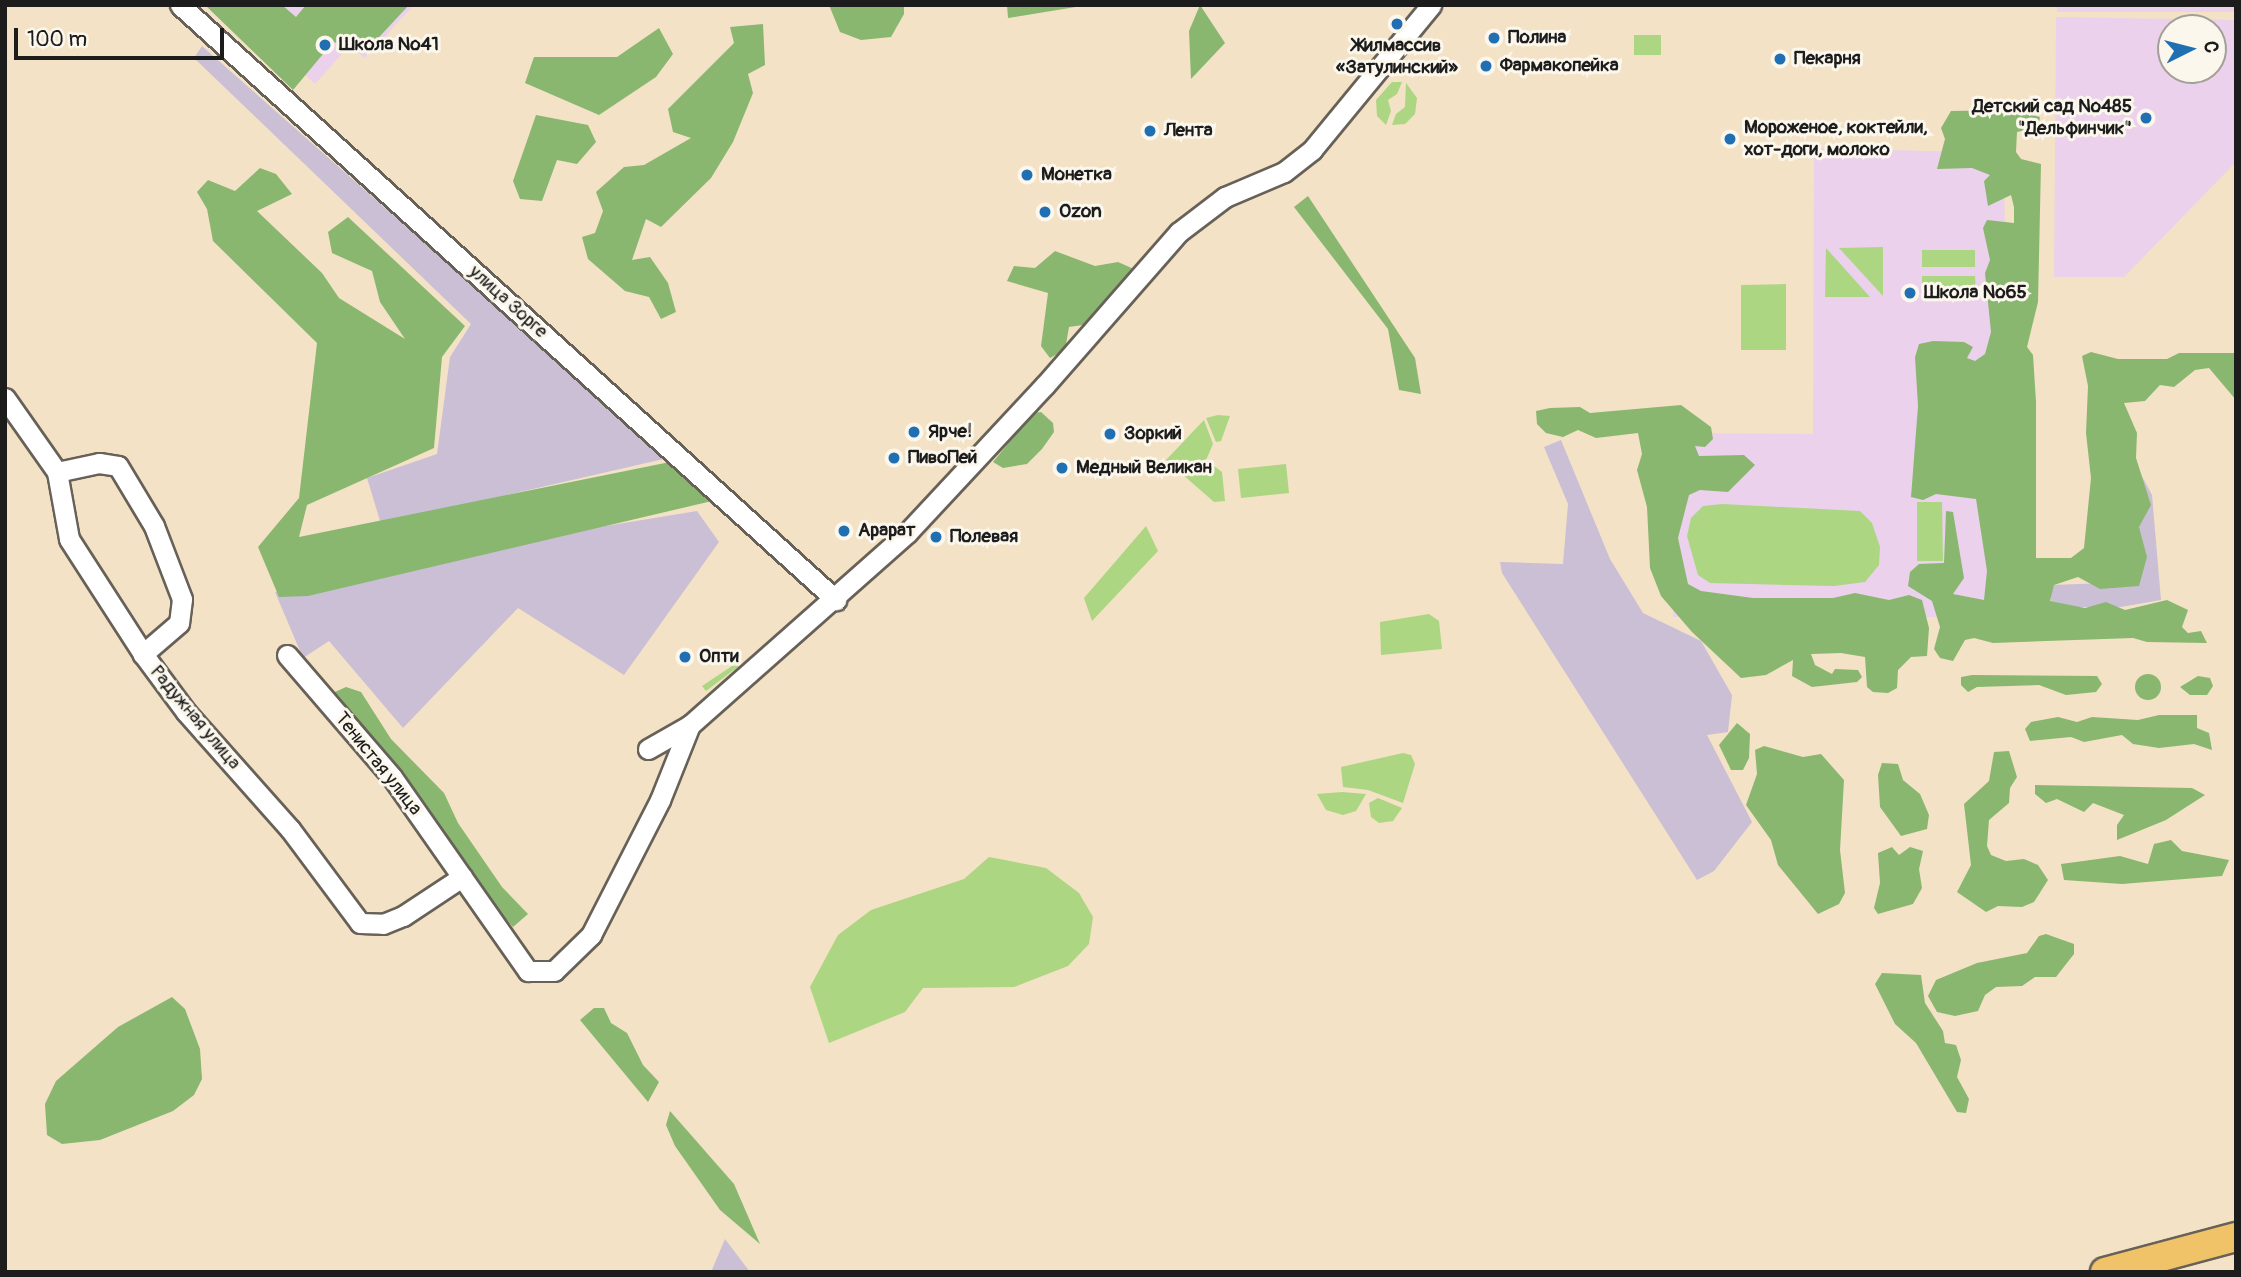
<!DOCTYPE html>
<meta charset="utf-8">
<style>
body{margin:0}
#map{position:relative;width:2241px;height:1277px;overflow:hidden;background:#f3e2c6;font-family:Pangolin,sans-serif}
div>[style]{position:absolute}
.built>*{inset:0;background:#ebd1eb}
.industrial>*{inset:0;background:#cbbfd5}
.green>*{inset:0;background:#acd682}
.forest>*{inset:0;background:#89b770}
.round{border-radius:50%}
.roads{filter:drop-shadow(2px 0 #676158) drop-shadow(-2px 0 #676158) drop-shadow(0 2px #676158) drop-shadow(0 -2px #676158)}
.minor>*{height:19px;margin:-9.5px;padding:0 9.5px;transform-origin:9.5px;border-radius:9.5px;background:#fff}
.highway>*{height:28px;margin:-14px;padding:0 14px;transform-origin:14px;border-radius:14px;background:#f0c369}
.dots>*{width:19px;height:19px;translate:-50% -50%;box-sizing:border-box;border:4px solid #fbf7ec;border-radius:50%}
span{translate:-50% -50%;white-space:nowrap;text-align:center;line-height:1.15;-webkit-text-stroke:6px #fbf7ec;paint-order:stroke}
.poi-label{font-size:19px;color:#1c1c1c;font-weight:700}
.left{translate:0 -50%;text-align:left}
.right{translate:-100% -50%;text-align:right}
.street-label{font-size:19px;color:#1c1c1c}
.frame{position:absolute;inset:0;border:7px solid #1c1c1c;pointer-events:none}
.north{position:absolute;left:2157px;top:14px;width:70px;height:70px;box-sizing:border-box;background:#fbf7ec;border:2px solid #a29f99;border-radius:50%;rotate:84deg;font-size:19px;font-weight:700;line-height:28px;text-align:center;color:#1c1c1c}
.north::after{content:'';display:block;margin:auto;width:24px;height:32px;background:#1f6fb2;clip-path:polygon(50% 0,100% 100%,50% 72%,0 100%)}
.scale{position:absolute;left:14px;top:28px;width:210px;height:32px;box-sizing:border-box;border:4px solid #1c1c1c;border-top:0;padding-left:9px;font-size:21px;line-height:24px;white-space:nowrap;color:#1c1c1c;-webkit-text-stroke:5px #fbf7ec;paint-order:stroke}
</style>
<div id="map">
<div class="built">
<div style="clip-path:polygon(228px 5px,414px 5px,365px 58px,349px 46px,315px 84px)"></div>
<div style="clip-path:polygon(2057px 5px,2236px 5px,2236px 12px,2057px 12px)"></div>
<div style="clip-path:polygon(evenodd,2056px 17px,2236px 20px,2236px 162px,2124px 277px,2054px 277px,2056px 17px,2171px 28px,2213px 28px,2213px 70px,2171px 70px,2171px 28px)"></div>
<div style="clip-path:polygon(1814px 148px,2004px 153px,2009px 617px,1673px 617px,1670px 433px,1813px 434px)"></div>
</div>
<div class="industrial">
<div style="clip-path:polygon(202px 46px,668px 458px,381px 524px,367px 478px,437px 454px,450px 357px,471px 324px,194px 58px)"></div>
<div style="clip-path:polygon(1561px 440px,1610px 559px,1643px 613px,1701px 641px,1732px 695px,1728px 732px,1707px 735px,1752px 822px,1714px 871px,1697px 880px,1502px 573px,1500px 562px,1563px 564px,1568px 504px,1544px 447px)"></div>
<div style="clip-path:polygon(2129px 452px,2152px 495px,2161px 600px,2121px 607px,2050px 607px,2052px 585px,2132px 582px)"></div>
<div style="clip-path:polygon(697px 511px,719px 542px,624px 675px,518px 608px,403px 728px,329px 641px,303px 658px,275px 592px,471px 548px)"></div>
<div style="clip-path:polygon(725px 1239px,750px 1272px,711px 1272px)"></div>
</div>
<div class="green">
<div style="clip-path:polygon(1634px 35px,1661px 35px,1661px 55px,1634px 55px)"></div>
<div style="clip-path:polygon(1392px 82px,1402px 82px,1397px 94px,1388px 100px,1391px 111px,1386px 125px,1377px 116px,1376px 100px)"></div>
<div style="clip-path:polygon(1406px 83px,1417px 98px,1415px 114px,1405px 124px,1392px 125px,1396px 114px,1405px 107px)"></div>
<div style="clip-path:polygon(1883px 247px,1883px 296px,1839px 248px)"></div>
<div style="clip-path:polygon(1826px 248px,1870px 297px,1825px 297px)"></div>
<div style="clip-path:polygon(1922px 250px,1975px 250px,1975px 267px,1922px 267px)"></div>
<div style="clip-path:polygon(1922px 276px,1975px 276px,1976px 293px,1922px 293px)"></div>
<div style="clip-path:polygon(1786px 284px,1786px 350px,1741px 350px,1741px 285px)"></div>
<div style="clip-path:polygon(1218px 415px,1230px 416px,1221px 441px,1216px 442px,1206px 418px)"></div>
<div style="clip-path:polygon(1204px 420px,1213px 444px,1206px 460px,1222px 472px,1225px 501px,1214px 502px,1166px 460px)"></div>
<div style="clip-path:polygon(1286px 464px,1289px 493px,1241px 498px,1238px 469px)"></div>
<div style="clip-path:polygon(1917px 502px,1942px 502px,1943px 561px,1917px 561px)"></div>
<div style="clip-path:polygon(1722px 504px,1860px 511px,1872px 523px,1880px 547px,1879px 565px,1865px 582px,1834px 586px,1710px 583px,1698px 575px,1687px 536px,1691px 518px,1703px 506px)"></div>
<div style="clip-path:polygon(1146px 526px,1158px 551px,1092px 621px,1084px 598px)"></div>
<div style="clip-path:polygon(1429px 614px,1439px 621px,1442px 649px,1381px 655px,1380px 622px)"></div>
<div style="clip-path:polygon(732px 666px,739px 666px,706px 691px,702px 686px)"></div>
<div style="clip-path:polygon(1403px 753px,1411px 755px,1415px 764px,1403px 803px,1368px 790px,1343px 787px,1341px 767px)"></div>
<div style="clip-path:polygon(1342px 792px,1366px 794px,1356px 811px,1343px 815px,1326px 810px,1317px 794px)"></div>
<div style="clip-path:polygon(1378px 798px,1402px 808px,1393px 821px,1379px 823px,1371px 817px,1369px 803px)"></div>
<div style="clip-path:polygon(989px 857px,1046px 868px,1079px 893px,1093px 917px,1089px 944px,1068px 966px,1014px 987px,923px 988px,905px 1012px,829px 1043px,810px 987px,838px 935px,871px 910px,964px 879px)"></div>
</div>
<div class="forest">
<div style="clip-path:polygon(205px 5px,282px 5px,296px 17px,306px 5px,409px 5px,368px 49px,333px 42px,293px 90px)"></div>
<div style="clip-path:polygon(829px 5px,904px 5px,904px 14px,891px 37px,861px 40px,840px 32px)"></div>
<div style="clip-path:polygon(1007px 5px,1088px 5px,1008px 18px)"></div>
<div style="clip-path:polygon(1200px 5px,1225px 43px,1191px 79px,1189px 31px)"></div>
<div style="clip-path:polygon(763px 24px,765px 65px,748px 74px,753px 93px,733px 142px,711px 178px,661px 227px,646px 219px,632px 260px,650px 257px,668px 283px,676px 312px,661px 319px,649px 297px,625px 291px,588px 259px,582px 237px,595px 233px,603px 211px,596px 192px,624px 167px,644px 165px,691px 138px,673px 132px,668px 109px,734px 43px,730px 27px)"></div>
<div style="clip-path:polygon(659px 28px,673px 54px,656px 77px,599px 115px,525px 83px,534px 57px,617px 57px)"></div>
<div style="clip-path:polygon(2011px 110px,2040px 117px,2038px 127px,2017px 132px,2016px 152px,2021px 159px,2041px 164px,2038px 302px,2027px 347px,2033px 355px,2036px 402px,2036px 558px,2071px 558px,2084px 548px,2091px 478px,2086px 433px,2088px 386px,2082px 356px,2091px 352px,2118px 359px,2167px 359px,2179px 353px,2236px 353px,2236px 400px,2209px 368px,2195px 370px,2174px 387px,2160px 385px,2145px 401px,2124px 403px,2137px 433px,2136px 458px,2151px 505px,2139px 527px,2147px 557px,2139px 586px,2100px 589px,2078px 577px,2054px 585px,2050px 601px,2085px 608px,2106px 602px,2125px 610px,2167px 600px,2188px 610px,2182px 627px,2188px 633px,2201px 631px,2207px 643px,2147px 642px,2133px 638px,1993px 643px,1974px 638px,1965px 640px,1953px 661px,1940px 658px,1934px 649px,1940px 627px,1932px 601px,1908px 586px,1910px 572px,1919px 564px,1944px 563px,1946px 511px,1953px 512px,1964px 578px,1953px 594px,1984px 600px,1987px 571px,1976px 499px,1936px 494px,1923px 500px,1911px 497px,1918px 406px,1915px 357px,1919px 344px,1933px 341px,1964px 342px,1973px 347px,1967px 358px,1975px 361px,1985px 354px,1991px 332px,1985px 273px,1990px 260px,1983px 228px,1987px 220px,2014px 223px,2014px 207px,2011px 195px,1988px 206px,1984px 181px,1990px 175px,1972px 168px,1937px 169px,1945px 139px,1941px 128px,1951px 111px)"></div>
<div style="clip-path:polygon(536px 115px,588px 125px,596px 142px,577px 164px,557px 160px,542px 201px,520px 199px,513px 181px)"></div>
<div style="clip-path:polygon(260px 168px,276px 174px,292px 194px,257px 211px,322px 273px,339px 298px,405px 339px,380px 302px,372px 271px,332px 253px,328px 232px,348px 217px,465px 326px,442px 357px,434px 448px,307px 505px,299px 537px,670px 462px,712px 501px,308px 596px,279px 597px,258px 547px,299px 498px,317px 343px,213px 241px,207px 209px,197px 192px,208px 180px,235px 191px)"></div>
<div style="clip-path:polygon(1308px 196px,1415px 358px,1421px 394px,1399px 390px,1388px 329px,1294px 207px)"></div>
<div style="clip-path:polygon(1055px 251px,1095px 266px,1118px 262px,1136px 270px,1090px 324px,1069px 327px,1065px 350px,1050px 358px,1041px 346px,1048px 293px,1007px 281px,1014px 266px,1035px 268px)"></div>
<div style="clip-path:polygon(1681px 405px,1711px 427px,1713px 439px,1705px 447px,1695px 446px,1699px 456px,1744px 455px,1755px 465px,1728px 492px,1700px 490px,1689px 495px,1678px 538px,1688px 584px,1701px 591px,1753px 598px,1833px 598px,1855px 593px,1889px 600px,1909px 595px,1922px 600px,1929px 628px,1927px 656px,1911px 657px,1898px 670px,1897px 688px,1888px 693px,1873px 692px,1867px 687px,1865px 657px,1841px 653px,1811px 654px,1815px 665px,1832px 674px,1835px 669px,1858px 670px,1862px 677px,1857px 682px,1812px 687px,1792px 676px,1793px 660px,1766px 675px,1741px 678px,1692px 632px,1661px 596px,1650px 568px,1647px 507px,1637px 470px,1642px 454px,1638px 433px,1596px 438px,1578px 430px,1563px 437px,1546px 433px,1537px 424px,1536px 411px,1550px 408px,1580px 407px,1590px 413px)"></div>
<div style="clip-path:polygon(1041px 412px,1053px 423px,1054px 432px,1042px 449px,1027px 464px,1003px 468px,993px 462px,1033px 413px)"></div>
<div class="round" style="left:2135px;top:674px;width:26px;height:26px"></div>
<div style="clip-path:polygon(1972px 675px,2097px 676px,2102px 684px,2096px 692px,2066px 695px,2039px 685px,1977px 687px,1968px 692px,1961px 685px,1961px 677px)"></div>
<div style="clip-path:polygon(2198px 676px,2210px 678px,2213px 686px,2207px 695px,2190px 695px,2180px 687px)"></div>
<div style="clip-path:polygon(346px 687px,361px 692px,391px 739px,444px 793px,458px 823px,502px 887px,528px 914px,513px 927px,452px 858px,326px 696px)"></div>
<div style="clip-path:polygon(2159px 715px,2197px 715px,2197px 728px,2209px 733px,2212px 750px,2194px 744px,2159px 748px,2133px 744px,2122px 735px,2084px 742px,2071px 737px,2030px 741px,2025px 729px,2031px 722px,2058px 717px,2077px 722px,2092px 717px,2138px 720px)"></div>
<div style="clip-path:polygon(1737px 723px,1750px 734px,1749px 758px,1743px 770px,1731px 770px,1719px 745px)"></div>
<div style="clip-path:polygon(1764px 746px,1803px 757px,1821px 754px,1844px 780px,1840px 850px,1845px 893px,1839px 904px,1818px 914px,1778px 865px,1771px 840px,1746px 805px,1757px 774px,1755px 750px)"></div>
<div style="clip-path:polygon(2009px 751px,2017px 777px,2010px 788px,2009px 803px,1989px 820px,1987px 846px,1991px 855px,2006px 861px,2024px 859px,2038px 865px,2048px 880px,2034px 902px,2022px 907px,1998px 906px,1986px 912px,1957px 892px,1971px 865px,1964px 804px,1989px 781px,1994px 752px)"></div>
<div style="clip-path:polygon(1882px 763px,1898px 764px,1903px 780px,1920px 794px,1929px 815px,1927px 829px,1901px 836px,1880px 807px,1878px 775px)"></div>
<div style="clip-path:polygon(2035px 785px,2192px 788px,2205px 795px,2166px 820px,2117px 840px,2117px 825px,2124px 815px,2093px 803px,2084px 812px,2057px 799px,2046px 803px,2035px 794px)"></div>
<div style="clip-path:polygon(2171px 840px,2182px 851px,2229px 860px,2222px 876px,2122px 884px,2064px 880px,2061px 864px,2120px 856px,2148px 864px,2154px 844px)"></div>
<div style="clip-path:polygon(1892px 847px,1899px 855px,1910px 847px,1923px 851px,1919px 869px,1922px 888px,1913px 904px,1878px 914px,1874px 908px,1880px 883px,1878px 853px)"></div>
<div style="clip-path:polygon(2046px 934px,2074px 944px,2074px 954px,2056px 977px,2035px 977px,2022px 986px,1996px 987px,1985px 995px,1978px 1011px,1955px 1016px,1937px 1012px,1928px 996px,1936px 980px,1977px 963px,2027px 953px,2039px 936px)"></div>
<div style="clip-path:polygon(1882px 973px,1921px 975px,1925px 1003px,1943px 1031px,1945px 1043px,1956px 1045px,1961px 1060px,1957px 1077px,1969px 1099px,1966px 1113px,1957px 1112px,1916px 1043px,1895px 1024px,1875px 984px)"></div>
<div style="clip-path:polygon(172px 997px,185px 1009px,200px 1049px,202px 1079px,194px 1095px,173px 1111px,100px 1140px,62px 1144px,47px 1135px,45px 1104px,56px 1081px,118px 1027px)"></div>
<div style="clip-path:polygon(594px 1008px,604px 1008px,611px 1023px,627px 1033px,643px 1065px,659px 1082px,648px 1102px,580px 1020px)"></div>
<div style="clip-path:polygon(670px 1111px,734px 1184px,760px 1244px,720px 1210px,675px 1146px,666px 1125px)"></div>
</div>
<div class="roads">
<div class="minor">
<div style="left:180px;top:5px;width:886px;rotate:42.21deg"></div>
<div style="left:5px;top:398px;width:90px;rotate:54.9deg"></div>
<div style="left:57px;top:472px;width:68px;rotate:79.8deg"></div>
<div style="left:69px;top:539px;width:137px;rotate:57.2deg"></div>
<div style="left:143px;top:654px;width:72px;rotate:53.4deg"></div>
<div style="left:186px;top:712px;width:157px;rotate:48.4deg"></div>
<div style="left:290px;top:829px;width:117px;rotate:53.3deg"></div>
<div style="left:360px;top:923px;width:23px;rotate:2deg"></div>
<div style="left:383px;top:924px;width:22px;rotate:-22deg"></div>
<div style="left:403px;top:916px;width:71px;rotate:-33.5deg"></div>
<div style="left:57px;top:472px;width:43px;rotate:-12.1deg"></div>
<div style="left:99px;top:463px;width:19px;rotate:9deg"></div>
<div style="left:118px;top:466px;width:70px;rotate:59deg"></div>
<div style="left:154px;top:526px;width:78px;rotate:69deg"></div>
<div style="left:182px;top:599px;width:24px;rotate:97deg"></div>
<div style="left:179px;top:623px;width:48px;rotate:139.3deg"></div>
<div style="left:287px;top:655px;width:161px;rotate:49.3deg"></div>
<div style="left:392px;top:777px;width:237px;rotate:55deg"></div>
<div style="left:528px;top:971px;width:26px"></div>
<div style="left:554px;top:971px;width:52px;rotate:-44.2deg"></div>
<div style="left:591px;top:935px;width:152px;rotate:-62.9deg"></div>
<div style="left:660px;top:800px;width:81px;rotate:-68.2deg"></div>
<div style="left:648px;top:749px;width:48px;rotate:-29.7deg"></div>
<div style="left:690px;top:725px;width:290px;rotate:-41.5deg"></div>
<div style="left:907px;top:533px;width:202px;rotate:-47deg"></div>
<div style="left:1045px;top:385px;width:203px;rotate:-48.8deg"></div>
<div style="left:1179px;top:232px;width:58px;rotate:-37.3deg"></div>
<div style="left:1225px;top:197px;width:64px;rotate:-23deg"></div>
<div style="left:1284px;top:172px;width:36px;rotate:-38deg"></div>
<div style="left:1312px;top:150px;width:188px;rotate:-50.6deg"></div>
</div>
<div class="highway">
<div style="left:2105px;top:1272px;width:136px;rotate:-15deg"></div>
</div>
</div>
<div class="dots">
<div style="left:1397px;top:24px;background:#1f6fb2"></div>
<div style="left:1494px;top:38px;background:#1f6fb2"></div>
<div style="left:325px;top:45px;background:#1f6fb2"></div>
<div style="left:1780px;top:59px;background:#1f6fb2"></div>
<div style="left:1486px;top:66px;background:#1f6fb2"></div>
<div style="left:2146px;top:118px;background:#1f6fb2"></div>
<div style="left:1150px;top:131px;background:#1f6fb2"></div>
<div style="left:1730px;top:139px;background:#1f6fb2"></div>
<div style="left:1027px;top:175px;background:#1f6fb2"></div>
<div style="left:1045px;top:212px;background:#1f6fb2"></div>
<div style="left:1910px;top:293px;background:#1f6fb2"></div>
<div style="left:914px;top:432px;background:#1f6fb2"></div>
<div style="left:1110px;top:434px;background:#1f6fb2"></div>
<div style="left:894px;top:458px;background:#1f6fb2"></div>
<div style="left:1062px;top:468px;background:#1f6fb2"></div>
<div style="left:844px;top:531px;background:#1f6fb2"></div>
<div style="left:936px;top:537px;background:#1f6fb2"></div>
<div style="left:685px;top:657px;background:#1f6fb2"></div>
</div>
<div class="poi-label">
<span class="left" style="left:1508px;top:38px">Полина</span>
<span class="left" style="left:339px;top:45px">Школа №41</span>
<span style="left:1397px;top:57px">Жилмассив<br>«Затулинский»</span>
<span class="left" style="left:1794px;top:59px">Пекарня</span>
<span class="left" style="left:1500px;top:66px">Фармакопейка</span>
<span class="right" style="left:2132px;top:118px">Детский сад №485<br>"Дельфинчик"</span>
<span class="left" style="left:1744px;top:139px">Мороженое, коктейли,<br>хот-доги, молоко</span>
<span class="left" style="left:1164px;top:131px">Лента</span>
<span class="left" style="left:1041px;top:175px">Монетка</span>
<span class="left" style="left:1059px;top:212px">Ozon</span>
<span class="left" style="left:1924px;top:293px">Школа №65</span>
<span class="left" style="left:928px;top:432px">Ярче!</span>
<span class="left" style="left:1124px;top:434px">Зоркий</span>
<span class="left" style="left:908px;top:458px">ПивоПей</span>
<span class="left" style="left:1076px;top:468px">Медный Великан</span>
<span class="left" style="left:858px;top:531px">Арарат</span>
<span class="left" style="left:950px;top:537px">Полевая</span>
<span class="left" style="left:699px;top:657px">Опти</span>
</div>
<div class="street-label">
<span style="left:508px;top:302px;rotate:42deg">улица Зорге</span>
<span style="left:195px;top:718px;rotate:50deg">Радужная улица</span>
<span style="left:378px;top:764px;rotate:51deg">Тенистая улица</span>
</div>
<div class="frame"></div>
<div class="north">С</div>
<div class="scale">100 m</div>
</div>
